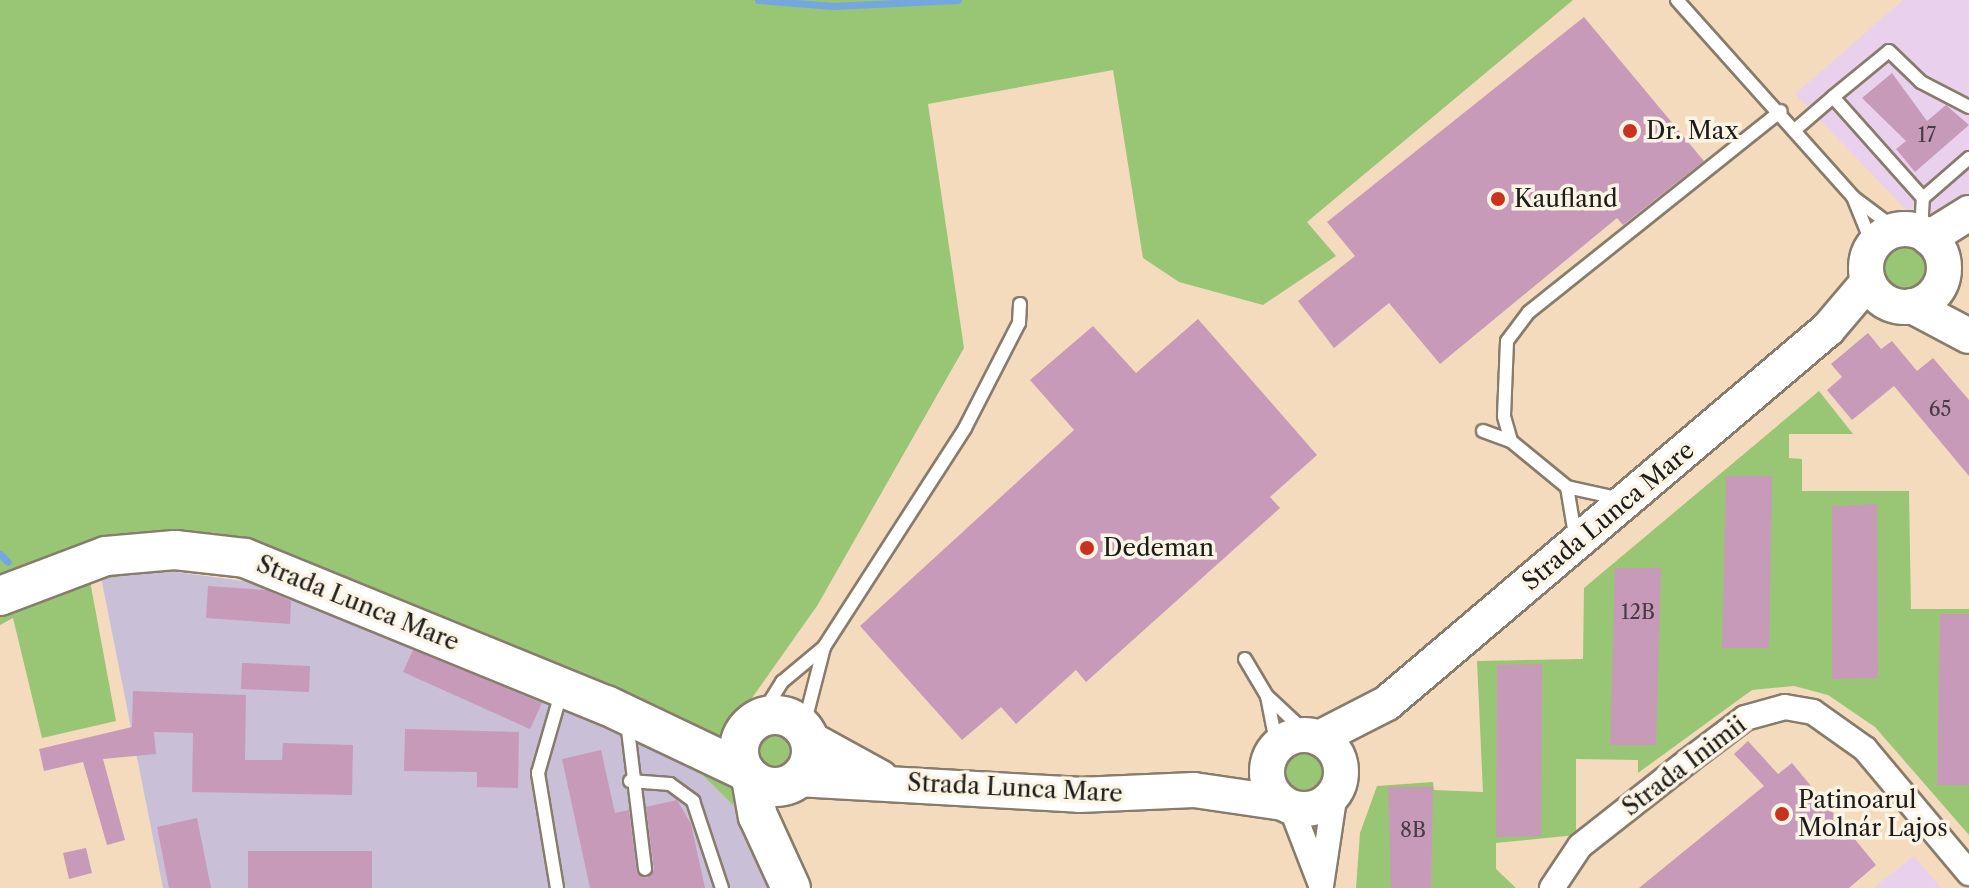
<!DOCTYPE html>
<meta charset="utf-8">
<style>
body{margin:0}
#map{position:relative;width:1969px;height:888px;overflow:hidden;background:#f4dbbd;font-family:"Libre Caslon Text",serif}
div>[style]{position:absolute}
.built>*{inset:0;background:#e9d1ed}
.industrial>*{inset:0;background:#c9bfd7}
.green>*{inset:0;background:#99c674}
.round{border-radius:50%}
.stream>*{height:7px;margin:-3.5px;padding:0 3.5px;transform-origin:3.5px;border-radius:3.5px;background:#74a6df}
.building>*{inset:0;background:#c89aba}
.roads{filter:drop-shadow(2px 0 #887c6c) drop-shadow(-2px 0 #887c6c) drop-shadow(0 2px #887c6c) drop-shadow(0 -2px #887c6c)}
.lane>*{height:12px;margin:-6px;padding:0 6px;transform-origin:6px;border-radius:6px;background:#fff}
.street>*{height:24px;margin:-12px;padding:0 12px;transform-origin:12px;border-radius:12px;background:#fff}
.secondary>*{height:34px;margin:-17px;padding:0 17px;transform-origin:17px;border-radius:17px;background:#fff}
.secondary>.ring{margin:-17px;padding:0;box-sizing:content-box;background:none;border:34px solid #fff;border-radius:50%}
.primary>*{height:38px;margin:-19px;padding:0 19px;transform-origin:19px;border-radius:19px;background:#fff}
.primary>.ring{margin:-19px;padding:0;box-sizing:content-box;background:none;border:38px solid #fff;border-radius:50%}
.dots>*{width:22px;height:22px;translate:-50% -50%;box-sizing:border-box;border:4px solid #fcf5e5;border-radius:50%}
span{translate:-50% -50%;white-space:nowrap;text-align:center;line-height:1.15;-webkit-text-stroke:7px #fcf5e5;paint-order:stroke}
.number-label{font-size:20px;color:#473c44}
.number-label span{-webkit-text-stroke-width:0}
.poi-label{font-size:24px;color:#1c1c1c}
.left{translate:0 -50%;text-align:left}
.street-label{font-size:24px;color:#1c1c1c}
</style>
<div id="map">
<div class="built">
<div style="clip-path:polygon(1903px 0,1969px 0,1969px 202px,1932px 222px,1911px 215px,1795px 94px)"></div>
<div style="clip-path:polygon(1914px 856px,1941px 888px,1873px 888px)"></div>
</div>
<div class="industrial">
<div style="clip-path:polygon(161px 570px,288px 587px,676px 749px,734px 806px,769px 888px,163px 888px,101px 577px)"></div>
</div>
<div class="green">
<div style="clip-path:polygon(0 0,1573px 0,1307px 222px,1336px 256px,1263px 305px,1179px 282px,1143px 258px,1113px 70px,928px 104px,964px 348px,817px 606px,747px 705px,730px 743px,734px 806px,676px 749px,288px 587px,217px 572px,161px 570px,90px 581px,116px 721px,42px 738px,13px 618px,0 625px)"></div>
<div class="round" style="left:1882px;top:244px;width:46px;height:46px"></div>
<div style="clip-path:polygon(1819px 391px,1853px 434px,1789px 434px,1789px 458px,1802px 459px,1802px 491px,1909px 491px,1911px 609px,1969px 609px,1969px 835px,1875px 727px,1828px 695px,1794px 686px,1752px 690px,1638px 773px,1638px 760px,1576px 759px,1576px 835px,1496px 843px,1496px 869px,1516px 888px,1356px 888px,1360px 833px,1377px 786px,1433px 782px,1434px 790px,1483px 792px,1477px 661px,1583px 659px,1584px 588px)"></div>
<div class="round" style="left:750px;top:724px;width:50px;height:50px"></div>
<div class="round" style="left:1280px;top:747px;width:48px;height:48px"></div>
</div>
<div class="stream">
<div style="left:758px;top:0;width:75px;rotate:4.6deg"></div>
<div style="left:833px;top:6px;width:125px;rotate:-2.7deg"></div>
<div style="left:0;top:554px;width:11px;rotate:45deg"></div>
</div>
<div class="building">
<div style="clip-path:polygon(1584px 17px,1704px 161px,1623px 225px,1617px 218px,1440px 364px,1389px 303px,1334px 348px,1298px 301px,1355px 256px,1327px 222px)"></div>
<div style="clip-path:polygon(1892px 73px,1927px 121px,1946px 105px,1969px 125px,1915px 172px,1896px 149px,1906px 141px,1862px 98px)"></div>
<div style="clip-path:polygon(1198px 319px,1317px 455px,1270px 497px,1280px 508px,1086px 682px,1076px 670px,1016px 724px,1001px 707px,962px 740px,860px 626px,1074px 430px,1030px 380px,1093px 326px,1136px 373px)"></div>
<div style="clip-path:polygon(1868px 333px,1881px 349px,1892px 341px,1917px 371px,1933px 358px,1969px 400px,1969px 476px,1894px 386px,1852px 420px,1827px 390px,1842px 377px,1831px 364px)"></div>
<div style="clip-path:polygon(1726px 476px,1772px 476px,1769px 648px,1722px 648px)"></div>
<div style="clip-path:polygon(1877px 504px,1878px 678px,1832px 679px,1832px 506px)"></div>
<div style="clip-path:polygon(1615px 568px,1661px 568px,1656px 745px,1610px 745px)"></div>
<div style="clip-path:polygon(208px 586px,266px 590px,291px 601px,290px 624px,206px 618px)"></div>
<div style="clip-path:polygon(1940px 614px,1969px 614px,1969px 785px,1937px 785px)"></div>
<div style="clip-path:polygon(413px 650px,542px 703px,530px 729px,403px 672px)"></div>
<div style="clip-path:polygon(242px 663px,310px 666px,309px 692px,241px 689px)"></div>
<div style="clip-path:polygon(1542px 664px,1541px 836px,1496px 837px,1497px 665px)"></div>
<div style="clip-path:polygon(133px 691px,246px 695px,245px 760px,282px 760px,283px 743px,353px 745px,352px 795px,192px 792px,193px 733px,154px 732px,156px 754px,103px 759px,125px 840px,107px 845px,83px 762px,44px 771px,39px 749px,132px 727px)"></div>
<div style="clip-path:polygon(405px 729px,519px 732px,518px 788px,477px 787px,477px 772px,404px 771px)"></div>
<div style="clip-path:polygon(1748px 741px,1778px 774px,1792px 763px,1876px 865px,1849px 888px,1639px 888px,1764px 786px,1734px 754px)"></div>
<div style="clip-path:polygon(601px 750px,615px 813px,629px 810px,637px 874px,647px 878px,654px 869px,646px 807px,677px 800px,691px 824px,705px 888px,590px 888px,562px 759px)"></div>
<div style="clip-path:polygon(1388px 787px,1433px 787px,1431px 888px,1391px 888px)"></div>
<div style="clip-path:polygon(197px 818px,211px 888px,169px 888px,157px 827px)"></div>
<div style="clip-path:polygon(86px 848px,92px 873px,69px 879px,63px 853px)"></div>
<div style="clip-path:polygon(248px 851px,372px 851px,372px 888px,248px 888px)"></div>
</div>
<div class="roads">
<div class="lane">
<div style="left:1677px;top:0;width:264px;rotate:48.2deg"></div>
<div style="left:1853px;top:197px;width:55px;rotate:36.9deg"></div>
<div style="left:1796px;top:129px;width:49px;rotate:-40.9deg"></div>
<div style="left:1853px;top:197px;width:53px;rotate:67.8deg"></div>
<div style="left:1923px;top:198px;width:61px;rotate:-41deg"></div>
<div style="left:1921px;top:233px;width:35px;rotate:-87deg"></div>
<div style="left:1923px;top:198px;width:135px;rotate:-131.7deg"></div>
<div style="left:1833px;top:97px;width:72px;rotate:-39.4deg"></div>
<div style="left:1889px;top:51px;width:45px;rotate:44.1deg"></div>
<div style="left:1921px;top:82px;width:54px;rotate:27.5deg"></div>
<div style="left:1483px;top:431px;width:30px;rotate:20deg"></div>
<div style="left:1567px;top:487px;width:49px;rotate:80.5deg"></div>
<div style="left:1617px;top:498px;width:51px;rotate:-167.6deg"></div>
<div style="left:1567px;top:487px;width:72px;rotate:-140.6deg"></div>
<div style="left:1511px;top:441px;width:26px;rotate:-106deg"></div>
<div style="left:1504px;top:416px;width:75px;rotate:-87.7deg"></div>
<div style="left:1507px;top:341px;width:36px;rotate:-53deg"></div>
<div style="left:1529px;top:312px;width:322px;rotate:-38.6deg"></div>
<div style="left:1245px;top:659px;width:43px;rotate:59.3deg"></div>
<div style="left:1267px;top:696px;width:57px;rotate:42.9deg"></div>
<div style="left:1267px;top:696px;width:52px;rotate:78.9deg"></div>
<div style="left:759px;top:719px;width:44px;rotate:-58.1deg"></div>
<div style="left:782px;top:682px;width:55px;rotate:-39.8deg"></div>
<div style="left:824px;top:647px;width:260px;rotate:-57.2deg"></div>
<div style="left:965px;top:428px;width:118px;rotate:-62.8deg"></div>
<div style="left:1019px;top:323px;width:19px;rotate:-87deg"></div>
<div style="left:627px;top:722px;width:148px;rotate:83deg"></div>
<div style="left:803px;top:729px;width:85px;rotate:-75.6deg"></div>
<div style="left:630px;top:781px;width:40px;rotate:4.3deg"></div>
<div style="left:670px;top:784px;width:29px;rotate:36deg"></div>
<div style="left:693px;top:801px;width:92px;rotate:71.6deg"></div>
<div style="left:557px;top:888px;width:117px;rotate:-99.4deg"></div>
<div style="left:538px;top:773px;width:86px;rotate:-73.9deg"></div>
</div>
<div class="street">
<div style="left:1291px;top:807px;width:80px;rotate:68.9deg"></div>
<div style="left:1321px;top:886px;width:95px;rotate:-81.5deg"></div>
<div style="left:1552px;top:888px;width:50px;rotate:-56.3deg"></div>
<div style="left:1580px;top:846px;width:137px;rotate:-38.2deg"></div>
<div style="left:1688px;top:761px;width:71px;rotate:-37deg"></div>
<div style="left:1745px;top:718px;width:41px;rotate:-15.4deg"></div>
<div style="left:1785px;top:707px;width:28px;rotate:10deg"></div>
<div style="left:1813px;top:712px;width:64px;rotate:35.4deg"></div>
<div style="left:1865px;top:749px;width:162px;rotate:50deg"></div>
</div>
<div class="secondary">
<div class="ring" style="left:1866px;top:229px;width:44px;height:44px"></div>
<div style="left:1929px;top:238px;width:47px;rotate:-32deg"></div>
<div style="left:1912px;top:306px;width:64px;rotate:27.8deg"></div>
<div class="ring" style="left:1267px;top:735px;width:40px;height:40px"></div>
<div style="left:1319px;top:738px;width:76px;rotate:-27.2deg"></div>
<div style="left:1387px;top:703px;width:578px;rotate:-40.3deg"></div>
<div style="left:1828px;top:329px;width:62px;rotate:-49.6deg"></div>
<div style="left:810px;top:739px;width:81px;rotate:28.8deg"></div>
<div style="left:797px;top:779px;width:282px;rotate:3.2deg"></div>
<div style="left:1079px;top:795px;width:115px;rotate:-2.5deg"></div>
<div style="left:1194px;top:790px;width:90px;rotate:8.3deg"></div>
</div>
<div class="primary">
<div style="left:0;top:596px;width:113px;rotate:-20.7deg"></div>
<div style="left:106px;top:556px;width:69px;rotate:-5deg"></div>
<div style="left:175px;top:550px;width:70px;rotate:6.5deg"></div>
<div style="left:245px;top:558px;width:390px;rotate:22.2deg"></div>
<div style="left:606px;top:705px;width:154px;rotate:25.4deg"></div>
<div class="ring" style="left:739px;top:715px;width:34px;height:34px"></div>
<div style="left:751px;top:778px;width:39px;rotate:80deg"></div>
<div style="left:758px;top:816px;width:79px;rotate:65.4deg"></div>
</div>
</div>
<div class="dots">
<div style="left:1630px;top:131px;background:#c8321e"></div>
<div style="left:1498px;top:199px;background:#c8321e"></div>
<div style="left:1087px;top:548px;background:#c8321e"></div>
<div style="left:1782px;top:814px;background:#c8321e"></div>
</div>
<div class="number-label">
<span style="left:1927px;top:135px">17</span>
<span style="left:1940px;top:409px">65</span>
<span style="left:1638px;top:612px">12B</span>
<span style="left:1413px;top:830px">8B</span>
</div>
<div class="poi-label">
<span class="left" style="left:1646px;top:131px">Dr. Max</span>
<span class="left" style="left:1514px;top:199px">Kaufland</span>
<span class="left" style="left:1103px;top:548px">Dedeman</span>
<span class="left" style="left:1798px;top:814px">Patinoarul<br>Molnár Lajos</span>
</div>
<div class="street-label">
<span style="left:1608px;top:516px;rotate:-40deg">Strada Lunca Mare</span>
<span style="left:358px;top:603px;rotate:22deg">Strada Lunca Mare</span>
<span style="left:1684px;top:766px;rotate:-37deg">Strada Inimii</span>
<span style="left:1015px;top:788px;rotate:3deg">Strada Lunca Mare</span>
</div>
</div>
